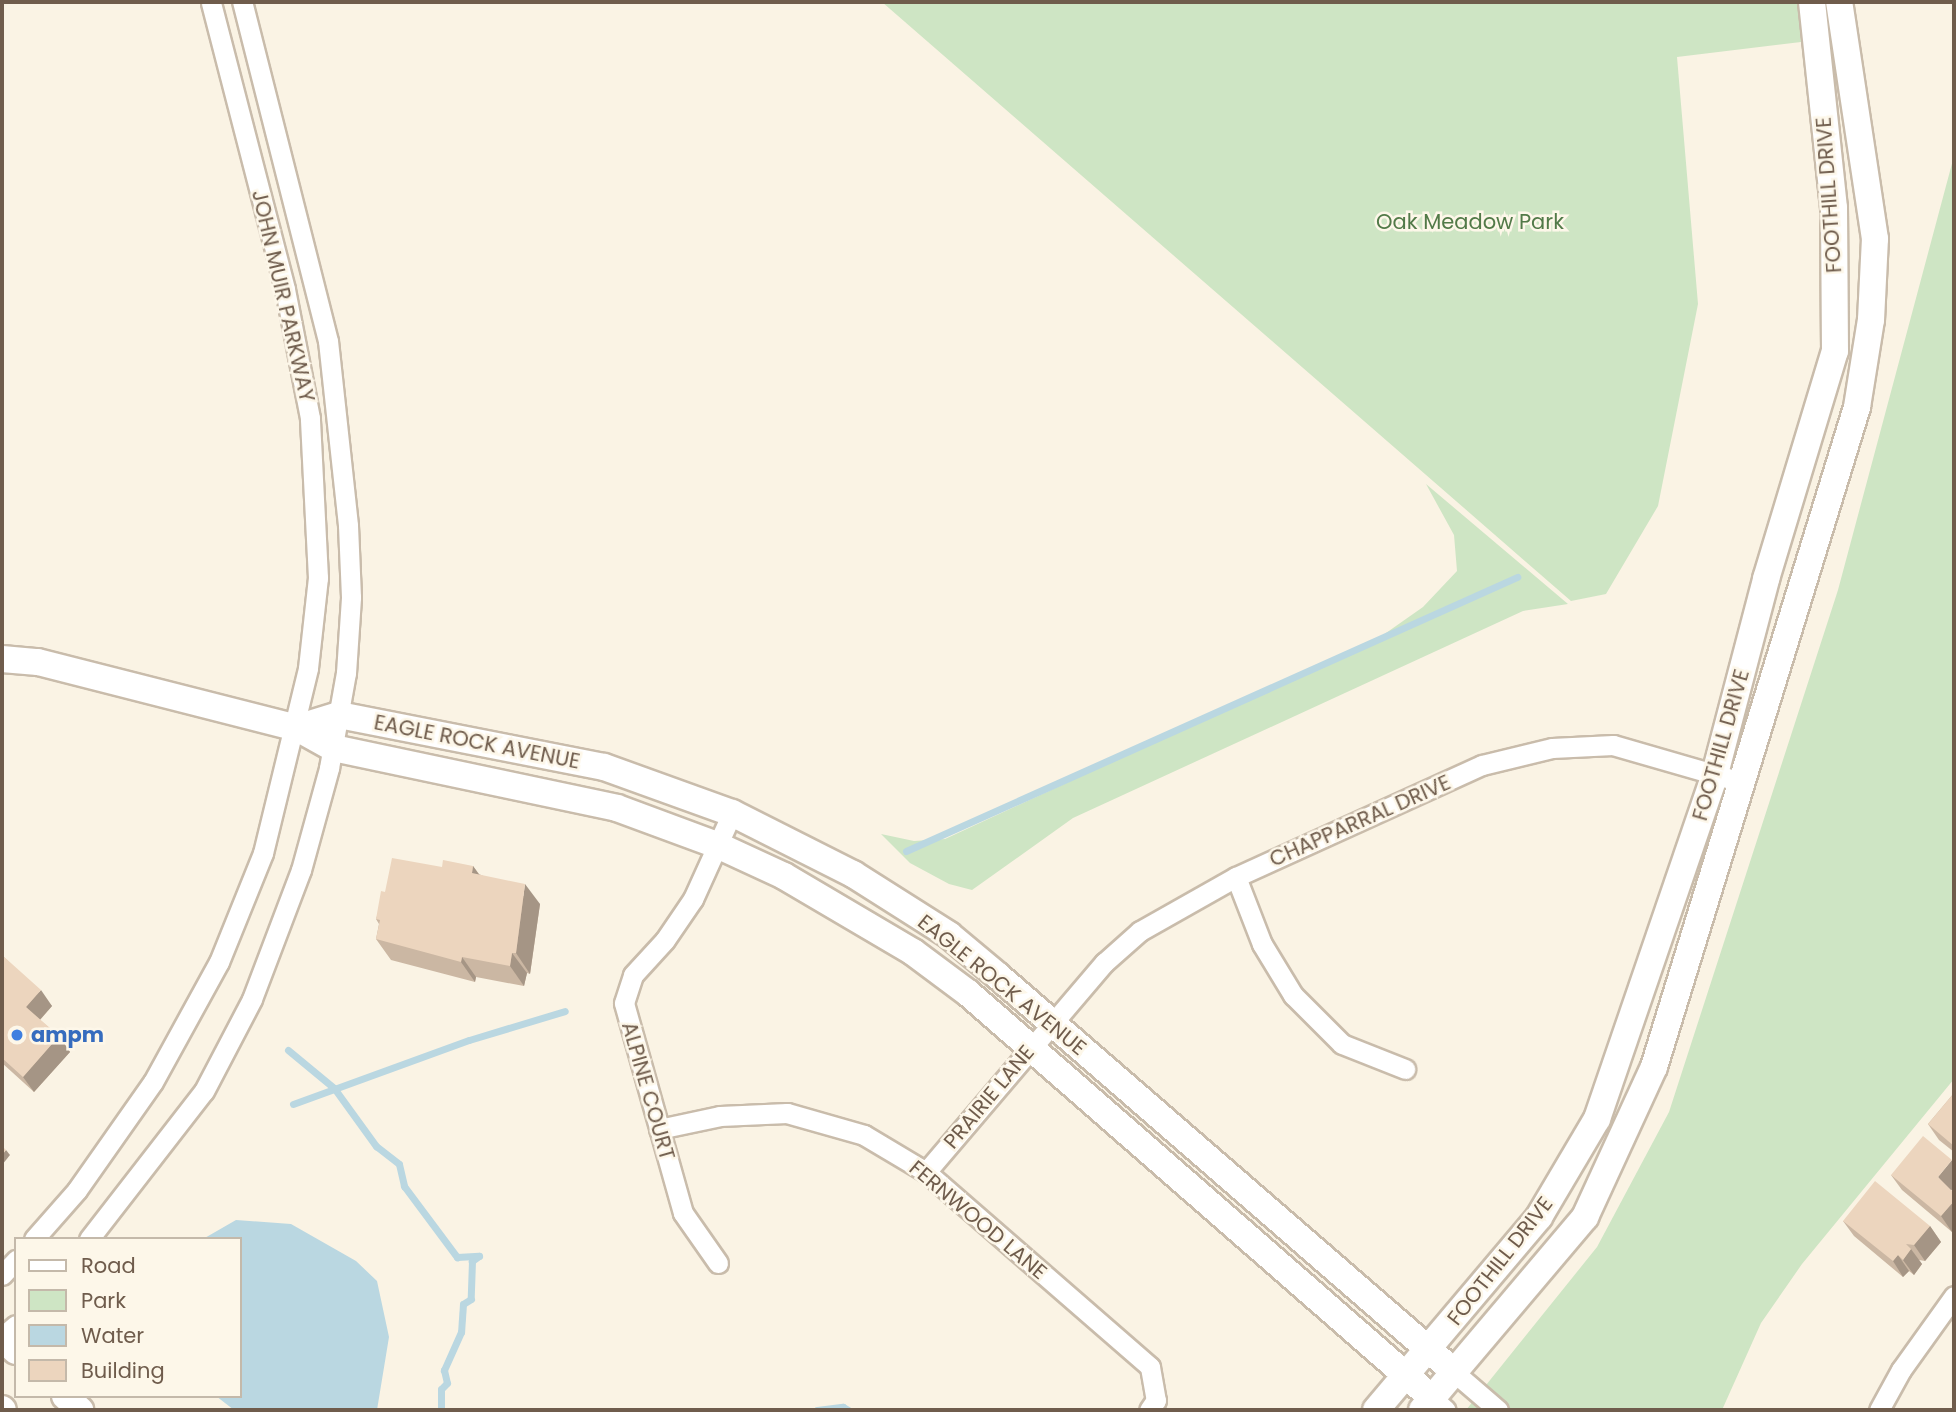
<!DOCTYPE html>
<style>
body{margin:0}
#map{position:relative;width:1956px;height:1412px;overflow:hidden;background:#faf3e4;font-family:Poppins,sans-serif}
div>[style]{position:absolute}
.green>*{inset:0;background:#cee5c4}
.water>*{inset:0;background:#bad7e1}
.stream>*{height:7px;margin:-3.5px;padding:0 3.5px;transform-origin:3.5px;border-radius:3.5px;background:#bad7e1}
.roads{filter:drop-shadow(2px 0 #c9bcab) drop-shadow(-2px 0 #c9bcab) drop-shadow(0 2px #c9bcab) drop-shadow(0 -2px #c9bcab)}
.street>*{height:19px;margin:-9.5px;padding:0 9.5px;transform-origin:9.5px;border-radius:9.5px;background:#fff}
.secondary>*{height:26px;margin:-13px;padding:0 13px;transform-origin:13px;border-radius:13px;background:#fff}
.wall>*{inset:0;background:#cbb7a3}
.shaded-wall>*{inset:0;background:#a59585}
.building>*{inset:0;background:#ecd5be}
.dots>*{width:19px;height:19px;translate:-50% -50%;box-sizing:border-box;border:4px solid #fdf7e9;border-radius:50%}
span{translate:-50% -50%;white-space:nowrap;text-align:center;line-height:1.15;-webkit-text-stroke:5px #fdf7e9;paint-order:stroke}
.street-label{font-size:21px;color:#6f5c4c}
.park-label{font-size:21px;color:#527a48}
.shop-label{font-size:21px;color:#366cbe;font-weight:700}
.left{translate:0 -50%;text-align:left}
.frame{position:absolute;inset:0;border:4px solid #6f5c4c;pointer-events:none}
.legend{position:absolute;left:14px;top:1237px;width:228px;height:161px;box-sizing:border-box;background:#fdf7e9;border:2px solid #c4b9aa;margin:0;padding:9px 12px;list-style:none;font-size:21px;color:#6f5c4c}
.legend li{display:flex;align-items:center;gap:14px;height:35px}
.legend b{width:35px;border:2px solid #c4b9aa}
</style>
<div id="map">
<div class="green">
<div style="clip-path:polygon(882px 2px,1798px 2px,1801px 42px,1677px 57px,1698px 304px,1658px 506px,1606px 594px,1571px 601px)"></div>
<div style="clip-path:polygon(1954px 156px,1954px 1079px,1802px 1264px,1761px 1323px,1722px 1410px,1466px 1410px,1597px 1247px,1669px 1112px,1838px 590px)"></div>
<div style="clip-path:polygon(1426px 484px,1568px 604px,1523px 611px,1073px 818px,972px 890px,949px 884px,910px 863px,881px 834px,914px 841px,945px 839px,1376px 640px,1423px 607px,1457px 571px,1454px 535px)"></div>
</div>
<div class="water">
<div style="clip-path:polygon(236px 1220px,291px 1224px,356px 1261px,377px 1281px,389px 1337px,377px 1410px,234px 1410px,216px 1396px,240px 1396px,240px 1239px,203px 1239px)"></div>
</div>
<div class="stream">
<div style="left:906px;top:851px;width:670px;rotate:-24.15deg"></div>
<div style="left:288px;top:1050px;width:60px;rotate:39.6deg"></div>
<div style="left:334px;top:1088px;width:72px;rotate:54.1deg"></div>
<div style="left:376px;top:1146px;width:29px;rotate:38deg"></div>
<div style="left:399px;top:1164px;width:23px;rotate:77deg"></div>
<div style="left:404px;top:1186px;width:89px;rotate:53.3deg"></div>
<div style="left:457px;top:1257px;width:22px;rotate:-3deg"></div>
<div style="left:479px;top:1256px;width:9px;rotate:144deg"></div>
<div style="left:472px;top:1261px;width:38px;rotate:92deg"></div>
<div style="left:471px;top:1299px;width:9px;rotate:148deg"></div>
<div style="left:463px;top:1304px;width:28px;rotate:94deg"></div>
<div style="left:461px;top:1332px;width:42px;rotate:114.1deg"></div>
<div style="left:444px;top:1370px;width:13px;rotate:77deg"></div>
<div style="left:447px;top:1383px;width:8px;rotate:135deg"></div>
<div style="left:441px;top:1389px;width:21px;rotate:90deg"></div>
<div style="left:293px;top:1104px;width:187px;rotate:-20deg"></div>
<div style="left:469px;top:1040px;width:100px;rotate:-16.8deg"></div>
<div style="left:817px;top:1410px;width:26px;rotate:-7deg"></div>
<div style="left:843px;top:1407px;width:6px;rotate:31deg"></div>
</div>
<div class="roads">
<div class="street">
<div style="left:1236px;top:877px;width:72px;rotate:68.8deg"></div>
<div style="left:1262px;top:944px;width:60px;rotate:58.7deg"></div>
<div style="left:1293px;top:995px;width:69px;rotate:45deg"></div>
<div style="left:1342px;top:1044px;width:68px;rotate:21.6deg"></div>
<div style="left:659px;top:1129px;width:62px;rotate:-12deg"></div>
<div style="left:720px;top:1116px;width:67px;rotate:-2.6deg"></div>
<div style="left:787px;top:1113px;width:80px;rotate:15.9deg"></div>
<div style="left:864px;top:1135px;width:72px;rotate:30.8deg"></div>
<div style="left:926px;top:1172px;width:297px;rotate:41deg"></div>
<div style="left:1150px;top:1367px;width:34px;rotate:80deg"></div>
<div style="left:1156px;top:1400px;width:12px;rotate:125deg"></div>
<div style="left:926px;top:1172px;width:275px;rotate:-49.6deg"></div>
<div style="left:1104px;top:963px;width:48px;rotate:-41.6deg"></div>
<div style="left:1140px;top:931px;width:110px;rotate:-29.4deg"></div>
<div style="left:1236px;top:877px;width:270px;rotate:-24.5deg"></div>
<div style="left:1482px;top:765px;width:72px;rotate:-13.7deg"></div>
<div style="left:1552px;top:748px;width:61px;rotate:-2.8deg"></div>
<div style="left:1613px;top:745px;width:133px;rotate:16.1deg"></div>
<div style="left:34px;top:1239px;width:65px;rotate:-48.7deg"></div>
<div style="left:77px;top:1190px;width:132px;rotate:-54.9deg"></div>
<div style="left:153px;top:1082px;width:137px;rotate:-61.2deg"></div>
<div style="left:219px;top:962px;width:118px;rotate:-68deg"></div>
<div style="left:263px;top:853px;width:190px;rotate:-76.3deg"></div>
<div style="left:308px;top:668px;width:91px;rotate:-83.7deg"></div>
<div style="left:318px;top:578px;width:160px;rotate:-92.9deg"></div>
<div style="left:310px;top:418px;width:131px;rotate:-101deg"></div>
<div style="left:285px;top:289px;width:296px;rotate:-104.5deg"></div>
<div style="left:89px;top:1239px;width:187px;rotate:-52.2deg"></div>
<div style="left:204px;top:1091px;width:104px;rotate:-62.4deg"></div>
<div style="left:252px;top:999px;width:138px;rotate:-69.2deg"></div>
<div style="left:301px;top:870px;width:106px;rotate:-74.6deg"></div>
<div style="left:329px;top:768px;width:97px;rotate:-79.9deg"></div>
<div style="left:346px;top:673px;width:76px;rotate:-86.2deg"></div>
<div style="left:351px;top:597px;width:72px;rotate:-92.4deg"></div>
<div style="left:348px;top:525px;width:185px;rotate:-96.2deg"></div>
<div style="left:328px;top:341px;width:350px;rotate:-104.2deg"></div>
<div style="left:718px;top:1263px;width:61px;rotate:-125deg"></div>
<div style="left:683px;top:1213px;width:218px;rotate:-105.7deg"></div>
<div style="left:624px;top:1003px;width:29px;rotate:-72deg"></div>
<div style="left:633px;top:975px;width:47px;rotate:-47.6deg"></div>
<div style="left:665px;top:940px;width:50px;rotate:-55.7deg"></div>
<div style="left:693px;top:899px;width:94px;rotate:-65.6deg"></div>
<div style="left:2px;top:1275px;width:21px;rotate:-47deg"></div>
<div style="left:2px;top:1337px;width:18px;rotate:-41deg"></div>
<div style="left:1455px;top:1373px;width:57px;rotate:40.7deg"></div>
<div style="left:1432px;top:1398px;width:18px;rotate:41deg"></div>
<div style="left:1879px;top:1410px;width:46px;rotate:-61.2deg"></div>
<div style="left:1901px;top:1370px;width:91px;rotate:-54.4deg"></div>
</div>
<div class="secondary">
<div style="left:2px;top:659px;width:36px;rotate:5deg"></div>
<div style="left:38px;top:662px;width:267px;rotate:14.3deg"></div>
<div style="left:297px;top:728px;width:41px;rotate:29.1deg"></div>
<div style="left:333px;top:748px;width:290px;rotate:11.9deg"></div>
<div style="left:617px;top:808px;width:107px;rotate:20.3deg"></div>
<div style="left:717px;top:845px;width:74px;rotate:24.8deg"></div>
<div style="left:784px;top:876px;width:150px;rotate:30.5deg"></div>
<div style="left:913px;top:952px;width:69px;rotate:36.7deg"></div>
<div style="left:968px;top:993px;width:616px;rotate:41.12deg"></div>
<div style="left:297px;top:728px;width:44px;rotate:-17.2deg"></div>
<div style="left:339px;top:715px;width:270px;rotate:11.1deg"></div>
<div style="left:604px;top:767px;width:136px;rotate:19.8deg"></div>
<div style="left:732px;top:813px;width:136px;rotate:26.8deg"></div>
<div style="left:853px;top:874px;width:114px;rotate:32.4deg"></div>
<div style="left:949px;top:935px;width:64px;rotate:39.9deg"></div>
<div style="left:998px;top:976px;width:589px;rotate:40.94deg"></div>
<div style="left:2px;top:1338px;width:19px;rotate:43deg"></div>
<div style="left:65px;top:1396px;width:21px;rotate:43deg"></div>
<div style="left:2px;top:1409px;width:1px;rotate:45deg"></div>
<div style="left:1376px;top:1410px;width:253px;rotate:-49.8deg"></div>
<div style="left:1539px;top:1217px;width:114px;rotate:-59.4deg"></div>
<div style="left:1597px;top:1119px;width:365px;rotate:-71.1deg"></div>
<div style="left:1715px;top:774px;width:202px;rotate:-75.3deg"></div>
<div style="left:1766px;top:579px;width:238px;rotate:-73.2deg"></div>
<div style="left:1835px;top:351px;width:143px;rotate:-90.4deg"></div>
<div style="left:1834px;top:208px;width:207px;rotate:-96.1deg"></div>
<div style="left:1422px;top:1410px;width:253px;rotate:-49.8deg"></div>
<div style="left:1585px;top:1217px;width:165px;rotate:-65.3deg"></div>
<div style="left:1654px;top:1067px;width:691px;rotate:-72.9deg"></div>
<div style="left:1857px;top:407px;width:88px;rotate:-80.9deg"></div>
<div style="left:1871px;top:320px;width:81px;rotate:-87.2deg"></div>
<div style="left:1875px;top:239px;width:240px;rotate:-98.6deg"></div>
</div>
</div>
<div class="wall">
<div style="clip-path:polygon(473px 866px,479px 874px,540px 904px,530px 974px,527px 973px,524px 986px,476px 977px,475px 982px,391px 960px,376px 939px,379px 924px,376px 919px,385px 892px,442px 867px)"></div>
<div style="clip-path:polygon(2px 955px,52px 1006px,40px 1020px,59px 1036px,70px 1052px,34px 1092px,2px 1063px)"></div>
<div style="clip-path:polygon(1954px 1093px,1954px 1152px,1939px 1140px,1928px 1124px)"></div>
<div style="clip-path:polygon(1891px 1175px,1954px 1187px,1951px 1190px,1952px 1232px,1902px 1190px)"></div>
<div style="clip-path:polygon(1843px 1221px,1930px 1226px,1941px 1242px,1925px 1261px,1919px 1260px,1922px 1264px,1914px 1275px,1909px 1271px,1903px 1277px,1854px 1236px)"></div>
</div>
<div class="shaded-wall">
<div style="clip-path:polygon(473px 866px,487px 886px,472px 873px)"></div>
<div style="clip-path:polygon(525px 884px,540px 904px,530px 974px,516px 953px)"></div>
<div style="clip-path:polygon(512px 953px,527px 973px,524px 986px,510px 966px)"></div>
<div style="clip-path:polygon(462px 957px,476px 977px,475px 982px,461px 962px)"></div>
<div style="clip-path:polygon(41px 990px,52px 1006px,37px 1023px,26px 1007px)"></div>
<div style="clip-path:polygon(59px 1036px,70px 1052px,34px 1092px,23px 1077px)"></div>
<div style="clip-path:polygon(6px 1150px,10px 1155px,2px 1165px,2px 1155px)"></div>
<div style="clip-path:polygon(1952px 1160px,1954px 1163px,1954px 1187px,1949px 1193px,1938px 1177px)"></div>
<div style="clip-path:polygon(1954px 1201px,1954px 1229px,1952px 1232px,1941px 1216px)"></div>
<div style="clip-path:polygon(1930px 1226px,1941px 1242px,1925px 1261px,1914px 1245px)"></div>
<div style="clip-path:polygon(1911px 1249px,1922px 1264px,1914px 1275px,1903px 1260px)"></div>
<div style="clip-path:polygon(1898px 1255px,1909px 1271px,1903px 1277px,1893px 1261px)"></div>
</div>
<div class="building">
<div style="clip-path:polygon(392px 858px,442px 867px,443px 860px,473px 866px,472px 873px,525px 884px,516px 953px,512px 953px,510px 966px,462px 957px,461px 962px,376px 939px,380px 920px,376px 919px,381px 891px,385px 892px)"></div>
<div style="clip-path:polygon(2px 955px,41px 990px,26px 1007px,59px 1036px,23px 1077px,2px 1058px)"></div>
<div style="clip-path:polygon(1954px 1093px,1954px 1146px,1928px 1124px)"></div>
<div style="clip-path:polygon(1923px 1136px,1952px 1160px,1938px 1177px,1954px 1193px,1954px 1201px,1941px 1216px,1891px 1175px)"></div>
<div style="clip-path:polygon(2px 1146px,6px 1150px,2px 1155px)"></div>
<div style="clip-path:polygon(1875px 1181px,1930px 1226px,1914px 1245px,1906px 1244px,1911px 1249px,1903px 1260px,1898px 1255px,1893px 1261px,1843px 1221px)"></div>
</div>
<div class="dots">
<div style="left:17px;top:1035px;background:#3f7fe0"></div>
</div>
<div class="street-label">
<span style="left:1829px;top:195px;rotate:-94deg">FOOTHILL DRIVE</span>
<span style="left:283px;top:296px;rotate:77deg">JOHN MUIR PARKWAY</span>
<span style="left:477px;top:742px;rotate:11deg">EAGLE ROCK AVENUE</span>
<span style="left:1721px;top:745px;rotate:-74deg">FOOTHILL DRIVE</span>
<span style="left:1360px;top:821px;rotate:-24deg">CHAPPARRAL DRIVE</span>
<span style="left:1002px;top:985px;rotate:39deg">EAGLE ROCK AVENUE</span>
<span style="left:648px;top:1091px;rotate:74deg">ALPINE COURT</span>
<span style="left:989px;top:1097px;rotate:-50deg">PRAIRIE LANE</span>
<span style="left:978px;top:1220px;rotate:40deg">FERNWOOD LANE</span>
<span style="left:1500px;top:1261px;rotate:-52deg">FOOTHILL DRIVE</span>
</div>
<div class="park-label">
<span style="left:1470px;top:222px">Oak Meadow Park</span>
</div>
<div class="shop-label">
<span class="left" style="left:31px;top:1035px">ampm</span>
</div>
<div class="frame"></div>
<ul class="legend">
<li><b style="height:9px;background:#fff"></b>Road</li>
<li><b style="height:19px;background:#cee5c4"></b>Park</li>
<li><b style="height:19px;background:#bad7e1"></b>Water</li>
<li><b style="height:19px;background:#ecd5be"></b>Building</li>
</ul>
</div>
